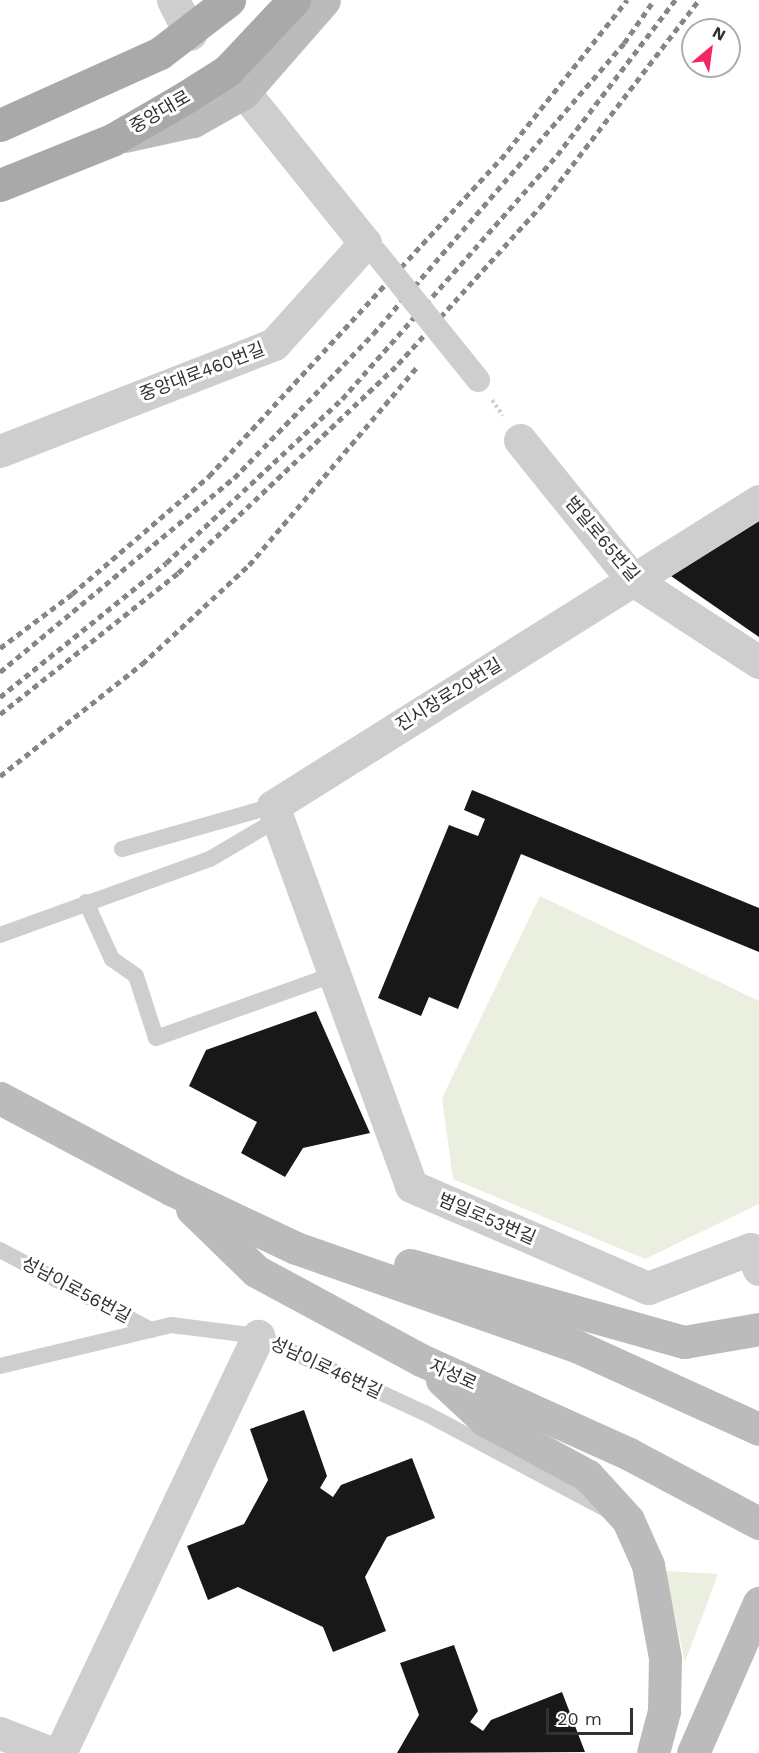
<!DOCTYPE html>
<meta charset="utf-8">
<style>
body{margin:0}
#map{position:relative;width:759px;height:1753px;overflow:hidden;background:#fff;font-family:"Work Sans","Noto Sans KR",sans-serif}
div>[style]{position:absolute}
.green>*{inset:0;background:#ebefdf}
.building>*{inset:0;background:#181818}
.path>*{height:4px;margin-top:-2px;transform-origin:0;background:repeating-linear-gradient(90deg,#cecece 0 3px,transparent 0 6px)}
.service>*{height:16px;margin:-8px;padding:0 8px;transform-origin:8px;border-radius:8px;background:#cecece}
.minor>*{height:33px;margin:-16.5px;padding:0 16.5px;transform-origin:16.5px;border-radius:16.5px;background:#cecece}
.secondary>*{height:33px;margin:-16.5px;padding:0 16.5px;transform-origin:16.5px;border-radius:16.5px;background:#bbb}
.primary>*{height:33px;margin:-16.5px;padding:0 16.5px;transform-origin:16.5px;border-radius:16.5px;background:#a9a9a9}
.rail>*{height:4.5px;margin-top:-2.25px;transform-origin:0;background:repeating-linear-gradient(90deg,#868686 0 6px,transparent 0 10.5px)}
.pedestrian-bridge>*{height:24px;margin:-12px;padding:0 12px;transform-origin:12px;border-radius:12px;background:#cecece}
span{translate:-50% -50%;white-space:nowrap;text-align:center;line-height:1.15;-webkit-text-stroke:6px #fff;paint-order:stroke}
.street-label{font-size:18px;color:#313131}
.north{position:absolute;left:681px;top:18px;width:60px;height:60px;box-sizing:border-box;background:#fff;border:2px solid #adadad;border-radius:50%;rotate:29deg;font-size:16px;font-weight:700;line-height:24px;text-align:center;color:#313131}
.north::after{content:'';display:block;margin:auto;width:21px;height:27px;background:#f32862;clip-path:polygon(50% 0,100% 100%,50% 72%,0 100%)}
.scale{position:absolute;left:546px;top:1708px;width:87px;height:27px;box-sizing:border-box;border:3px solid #313131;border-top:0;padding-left:8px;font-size:18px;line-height:21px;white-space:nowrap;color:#313131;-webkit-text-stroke:4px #fff;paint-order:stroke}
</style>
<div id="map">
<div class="green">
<div style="clip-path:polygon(540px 896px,759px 1001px,759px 1204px,645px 1259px,453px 1179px,442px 1098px)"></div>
<div style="clip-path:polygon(665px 1571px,718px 1574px,685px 1662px)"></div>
</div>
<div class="building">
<div style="clip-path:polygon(759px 521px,759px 637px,671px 576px)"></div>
<div style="clip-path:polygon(472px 790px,759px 908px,759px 952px,521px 854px,458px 1009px,429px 997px,421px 1016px,378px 998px,449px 825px,478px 836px,485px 819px,464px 810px)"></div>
<div style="clip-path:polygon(316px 1011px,370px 1133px,303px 1148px,285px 1177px,241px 1153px,257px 1122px,189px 1086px,206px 1050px)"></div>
<div style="clip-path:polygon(304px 1410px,327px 1476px,320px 1488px,333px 1497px,341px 1485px,412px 1458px,435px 1518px,387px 1537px,365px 1577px,386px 1631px,333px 1652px,323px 1627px,238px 1587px,208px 1600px,187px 1546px,244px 1524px,268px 1480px,250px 1429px)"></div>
<div style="clip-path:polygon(454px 1645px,478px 1711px,470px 1722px,483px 1731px,491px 1720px,562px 1692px,585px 1752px,397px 1753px,419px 1715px,400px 1663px)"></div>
</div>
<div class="path">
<div style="left:492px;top:400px;width:19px;rotate:55deg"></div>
</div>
<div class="service">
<div style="left:122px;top:849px;width:157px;rotate:-15.9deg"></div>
<div style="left:86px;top:902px;width:63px;rotate:65.5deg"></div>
<div style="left:112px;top:959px;width:29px;rotate:35deg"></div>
<div style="left:136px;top:976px;width:65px;rotate:72.1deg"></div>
<div style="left:156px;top:1038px;width:193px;rotate:-19.7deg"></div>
<div style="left:0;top:935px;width:223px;rotate:-19.9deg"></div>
<div style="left:210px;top:859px;width:79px;rotate:-30.5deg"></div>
<div style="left:0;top:1250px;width:171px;rotate:27.9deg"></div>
<div style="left:0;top:1366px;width:176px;rotate:-13.5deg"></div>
<div style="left:171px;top:1325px;width:88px;rotate:7.2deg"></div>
<div style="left:258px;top:1336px;width:184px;rotate:24.8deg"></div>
<div style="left:425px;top:1413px;width:203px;rotate:28deg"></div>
</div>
<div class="minor">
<div style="left:173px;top:0;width:38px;rotate:63deg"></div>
<div style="left:520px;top:440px;width:180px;rotate:51.1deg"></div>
<div style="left:633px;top:580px;width:150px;rotate:33.1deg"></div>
<div style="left:0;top:451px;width:294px;rotate:-21.3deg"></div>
<div style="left:274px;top:344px;width:136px;rotate:-48deg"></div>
<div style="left:365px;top:243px;width:221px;rotate:-128.7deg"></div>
<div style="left:759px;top:501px;width:574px;rotate:147.89deg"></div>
<div style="left:273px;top:806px;width:404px;rotate:70deg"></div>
<div style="left:411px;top:1186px;width:258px;rotate:23.3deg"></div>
<div style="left:648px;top:1288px;width:109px;rotate:-20.9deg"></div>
<div style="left:750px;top:1249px;width:22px;rotate:66deg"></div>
<div style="left:0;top:1733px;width:55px;rotate:21.4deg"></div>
<div style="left:60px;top:1753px;width:462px;rotate:-64.6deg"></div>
</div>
<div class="secondary">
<div style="left:125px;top:136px;width:70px;rotate:-12.4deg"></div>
<div style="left:193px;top:121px;width:57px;rotate:-29.2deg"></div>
<div style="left:243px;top:93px;width:123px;rotate:-48.9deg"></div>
<div style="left:0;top:1098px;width:194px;rotate:28deg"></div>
<div style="left:171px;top:1189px;width:138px;rotate:25.3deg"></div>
<div style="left:296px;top:1248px;width:297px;rotate:19.3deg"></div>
<div style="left:576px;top:1346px;width:201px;rotate:24.4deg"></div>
<div style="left:192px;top:1209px;width:89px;rotate:44.1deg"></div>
<div style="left:256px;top:1271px;width:187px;rotate:28.3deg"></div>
<div style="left:421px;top:1360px;width:228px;rotate:24.3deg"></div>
<div style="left:629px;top:1454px;width:147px;rotate:28deg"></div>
<div style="left:410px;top:1265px;width:285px;rotate:15.7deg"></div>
<div style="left:684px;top:1342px;width:76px;rotate:-9.8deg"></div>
<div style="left:442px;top:1380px;width:59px;rotate:42.9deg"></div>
<div style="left:485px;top:1420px;width:117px;rotate:28.5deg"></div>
<div style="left:588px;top:1476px;width:59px;rotate:47.7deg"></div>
<div style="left:628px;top:1520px;width:49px;rotate:66deg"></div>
<div style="left:648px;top:1565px;width:95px;rotate:79.6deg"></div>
<div style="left:665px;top:1658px;width:53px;rotate:91.1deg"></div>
<div style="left:664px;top:1711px;width:43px;rotate:104.7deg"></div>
<div style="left:693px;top:1753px;width:164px;rotate:-66.3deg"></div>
</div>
<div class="primary">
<div style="left:0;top:125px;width:175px;rotate:-24.2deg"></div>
<div style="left:160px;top:53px;width:87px;rotate:-37.5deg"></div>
<div style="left:0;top:185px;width:121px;rotate:-21.9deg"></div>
<div style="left:112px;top:140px;width:80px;rotate:-30.1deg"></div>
<div style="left:181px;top:100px;width:54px;rotate:-32.2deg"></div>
<div style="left:227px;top:71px;width:98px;rotate:-46.7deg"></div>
</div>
<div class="rail">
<div style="left:0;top:648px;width:90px;rotate:-36.9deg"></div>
<div style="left:72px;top:594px;width:181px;rotate:-40.7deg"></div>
<div style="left:209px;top:476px;width:431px;rotate:-47.4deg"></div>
<div style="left:501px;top:159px;width:203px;rotate:-51.6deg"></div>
<div style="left:0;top:672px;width:304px;rotate:-39.7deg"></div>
<div style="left:234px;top:478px;width:200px;rotate:-46deg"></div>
<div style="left:373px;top:334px;width:384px;rotate:-49.2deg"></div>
<div style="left:624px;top:43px;width:52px;rotate:-55.1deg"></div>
<div style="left:0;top:697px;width:213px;rotate:-38.9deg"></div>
<div style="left:166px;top:563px;width:241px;rotate:-43deg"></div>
<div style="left:342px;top:399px;width:325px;rotate:-48.6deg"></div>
<div style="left:557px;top:155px;width:195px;rotate:-52.7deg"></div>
<div style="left:0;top:714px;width:227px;rotate:-38.4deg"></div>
<div style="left:178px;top:573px;width:303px;rotate:-43.5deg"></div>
<div style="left:398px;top:364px;width:212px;rotate:-47.9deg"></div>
<div style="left:540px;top:207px;width:261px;rotate:-52.5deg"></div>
<div style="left:0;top:776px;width:181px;rotate:-38.3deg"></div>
<div style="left:142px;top:664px;width:146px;rotate:-42.8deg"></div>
<div style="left:249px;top:565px;width:261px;rotate:-49.7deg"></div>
</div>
<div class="pedestrian-bridge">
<div style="left:376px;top:253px;width:163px;rotate:51.2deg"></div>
</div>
<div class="street-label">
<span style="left:160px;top:112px;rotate:-30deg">중앙대로</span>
<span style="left:202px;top:372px;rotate:-21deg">중앙대로460번길</span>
<span style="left:602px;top:539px;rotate:50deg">범일로65번길</span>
<span style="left:449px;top:695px;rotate:-32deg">진시장로20번길</span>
<span style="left:487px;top:1219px;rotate:23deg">범일로53번길</span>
<span style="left:76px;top:1290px;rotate:28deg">성남이로56번길</span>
<span style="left:326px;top:1368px;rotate:25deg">성남이로46번길</span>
<span style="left:453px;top:1375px;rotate:24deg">자성로</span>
</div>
<div class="north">N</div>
<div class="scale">20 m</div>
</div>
